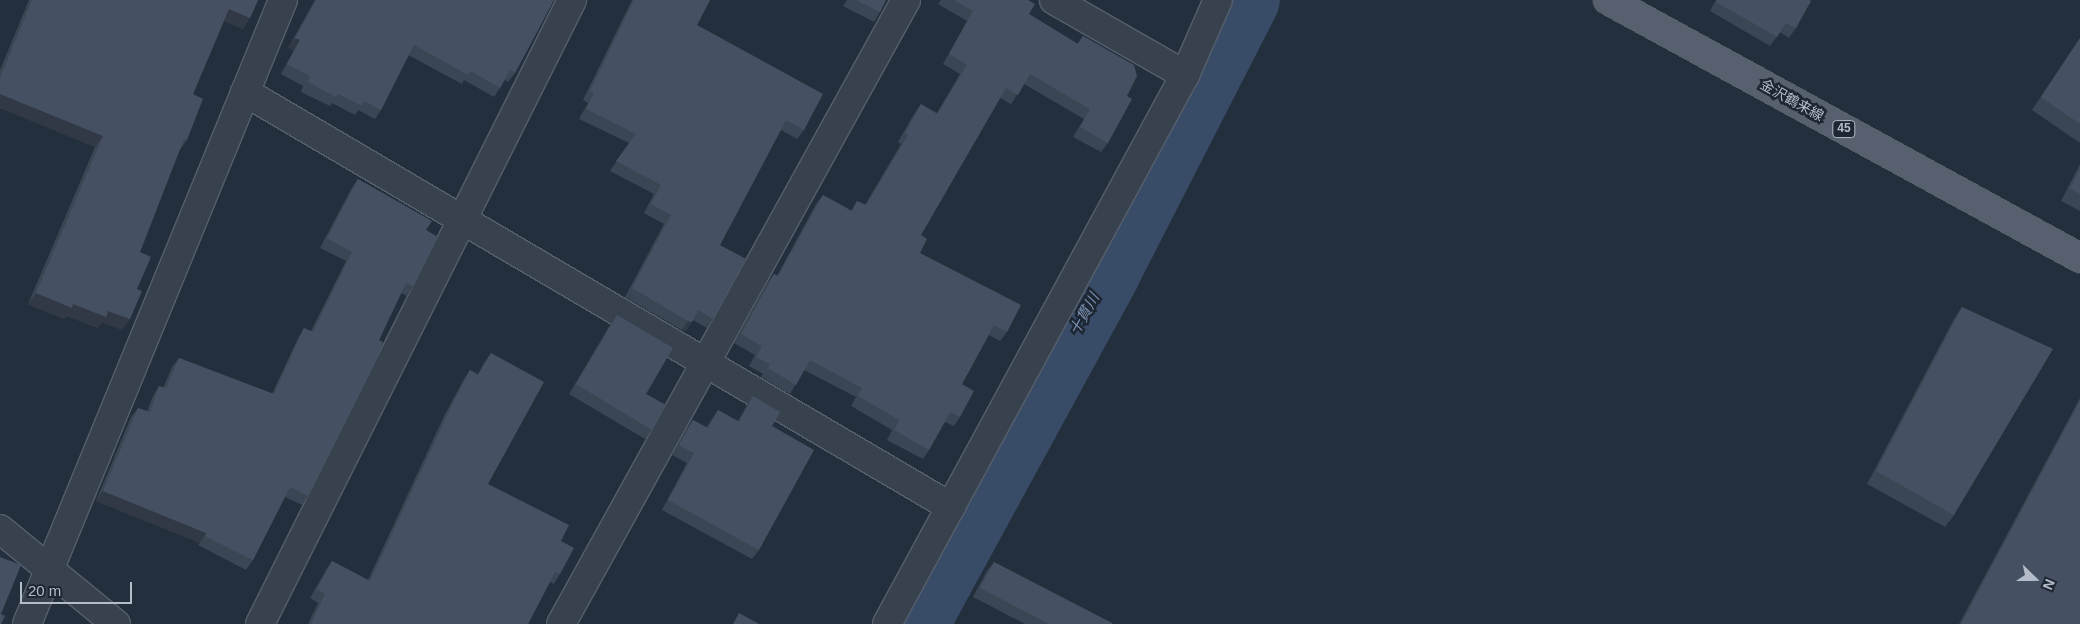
<!DOCTYPE html>
<meta charset="utf-8">
<style>
body{margin:0}
#map{position:relative;width:2080px;height:624px;overflow:hidden;background:#242f3e;font-family:Helvetica,"Noto Sans JP",sans-serif}
div>[style]{position:absolute}
.river>*{height:68px;margin:-34px;padding:0 34px;transform-origin:34px;border-radius:34px;background:#394c67}
.roads{filter:drop-shadow(1px 0 #565f6c) drop-shadow(-1px 0 #565f6c) drop-shadow(0 1px #565f6c) drop-shadow(0 -1px #565f6c)}
.street>*{height:28px;margin:-14px;padding:0 14px;transform-origin:14px;border-radius:14px;background:#38414e}
.primary>*{height:28px;margin:-14px;padding:0 14px;transform-origin:14px;border-radius:14px;background:#56606e}
.wall>*{inset:0;background:#3b4654}
.shaded-wall>*{inset:0;background:#303945}
.building>*{inset:0;background:#455162}
span{translate:-50% -50%;white-space:nowrap;text-align:center;line-height:1.15;-webkit-text-stroke:5px #1d2633;paint-order:stroke}
.shield-label span{padding:1px 4px;background:#1d2633;border:1px solid;border-radius:4px;-webkit-text-stroke-width:0}
.shield-label{font-size:12px;color:#b4bcc9;font-weight:700}
.street-label{font-size:14px;color:#b4bcc9}
.water-label{font-size:15px;color:#7c92b1;font-style:italic}
.north{position:absolute;left:2010px;top:554px;width:50px;height:50px;-webkit-text-stroke:4px #1d2633;paint-order:stroke;rotate:112deg;font-size:14px;font-weight:700;line-height:20px;text-align:center;color:#b4bcc9}
.north::after{content:'';display:block;margin:auto;width:18px;height:22px;background:#b4bcc9;clip-path:polygon(50% 0,100% 100%,50% 72%,0 100%)}
.scale{position:absolute;left:20px;top:582px;width:112px;height:22px;box-sizing:border-box;border:2px solid #b4bcc9;border-top:0;padding-left:6px;font-size:15px;line-height:18px;white-space:nowrap;color:#b4bcc9;-webkit-text-stroke:4px #1d2633;paint-order:stroke}
</style>
<div id="map">
<div class="river">
<div style="left:915px;top:624px;width:400px;rotate:-61.4deg"></div>
<div style="left:1106px;top:273px;width:307px;rotate:-62.9deg"></div>
</div>
<div class="roads">
<div class="street">
<div style="left:1054px;top:0;width:151px;rotate:29.8deg"></div>
<div style="left:245px;top:92px;width:819px;rotate:30.45deg"></div>
<div style="left:0;top:529px;width:150px;rotate:39.3deg"></div>
<div style="left:27px;top:624px;width:674px;rotate:-67.69deg"></div>
<div style="left:260px;top:624px;width:698px;rotate:-63.43deg"></div>
<div style="left:561px;top:624px;width:713px;rotate:-61.06deg"></div>
<div style="left:887px;top:624px;width:625px;rotate:-61.51deg"></div>
<div style="left:1185px;top:75px;width:82px;rotate:-66.3deg"></div>
</div>
<div class="primary">
<div style="left:1608px;top:0;width:538px;rotate:28.66deg"></div>
</div>
</div>
<div class="wall">
<div style="clip-path:polygon(29px 0,258px 0,250px 18px,243px 29px,224px 21px,193px 94px,187px 140px,179px 151px,140px 252px,137px 289px,130px 319px,122px 330px,102px 322px,98px 328px,67px 316px,64px 319px,28px 304px,95px 147px,0 108px,0 70px)"></div>
<div style="clip-path:polygon(315px 0,554px 0,515px 73px,508px 82px,505px 80px,494px 97px,464px 80px,462px 84px,408px 55px,381px 110px,375px 119px,358px 110px,355px 115px,332px 103px,330px 106px,301px 92px,303px 86px,281px 74px,294px 50px,288px 48px)"></div>
<div style="clip-path:polygon(632px 0,710px 0,697px 25px,804px 130px,797px 139px,781px 130px,720px 245px,713px 319px,707px 328px,693px 320px,686px 331px,682px 330px,625px 297px,664px 224px,644px 213px,654px 194px,610px 171px,629px 143px,579px 119px,588px 103px,583px 100px)"></div>
<div style="clip-path:polygon(847px 0,886px 0,880px 12px,874px 22px,843px 6px)"></div>
<div style="clip-path:polygon(941px 0,1028px 0,1029px 14px,1077px 44px,1083px 36px,1127px 96px,1108px 143px,1101px 152px,1073px 137px,1084px 119px,1024px 84px,1011px 104px,1000px 98px,921px 235px,920px 253px,1007px 332px,1000px 341px,989px 335px,962px 384px,960px 417px,954px 426px,945px 422px,929px 450px,923px 459px,887px 440px,892px 430px,851px 406px,856px 397px,804px 370px,790px 394px,761px 377px,763px 374px,749px 366px,755px 355px,734px 343px,767px 283px,774px 274px,777px 276px,816px 204px,823px 195px,851px 211px,857px 201px,865px 205px,901px 144px,898px 142px,914px 114px,921px 104px,937px 113px,960px 74px,943px 64px,967px 21px,938px 4px)"></div>
<div style="clip-path:polygon(1716px 0,1809px 0,1796px 28px,1789px 38px,1780px 32px,1770px 46px,1710px 11px)"></div>
<div style="clip-path:polygon(2080px 38px,2080px 143px,2032px 110px)"></div>
<div style="clip-path:polygon(2080px 164px,2080px 211px,2061px 201px)"></div>
<div style="clip-path:polygon(358px 179px,426px 230px,413px 286px,407px 296px,401px 293px,379px 340px,308px 496px,302px 505px,285px 497px,253px 560px,246px 570px,198px 545px,200px 543px,96px 501px,131px 417px,138px 408px,147px 411px,153px 396px,159px 386px,163px 388px,172px 367px,179px 358px,272px 394px,298px 338px,304px 328px,311px 331px,346px 261px,320px 248px,351px 189px)"></div>
<div style="clip-path:polygon(1962px 307px,1954px 515px,1945px 527px,1867px 484px,1954px 319px)"></div>
<div style="clip-path:polygon(617px 315px,646px 394px,652px 430px,645px 439px,569px 394px,610px 325px)"></div>
<div style="clip-path:polygon(491px 353px,488px 484px,561px 541px,560px 574px,554px 584px,550px 582px,528px 624px,308px 624px,318px 603px,310px 598px,326px 570px,332px 561px,368px 580px,445px 414px,464px 379px,470px 370px,478px 374px,484px 363px)"></div>
<div style="clip-path:polygon(753px 396px,772px 426px,759px 550px,752px 559px,662px 510px,687px 463px,672px 455px,686px 430px,693px 420px,706px 428px,718px 410px,738px 421px,747px 405px)"></div>
<div style="clip-path:polygon(2080px 398px,2080px 624px,1959px 624px)"></div>
<div style="clip-path:polygon(994px 562px,1112px 624px,1025px 624px,973px 597px,987px 571px)"></div>
</div>
<div class="shaded-wall">
<div style="clip-path:polygon(229px 9px,250px 18px,243px 29px,221px 20px)"></div>
<div style="clip-path:polygon(295px 38px,300px 40px,294px 50px,288px 48px)"></div>
<div style="clip-path:polygon(0 94px,103px 136px,95px 147px,0 108px)"></div>
<div style="clip-path:polygon(36px 293px,73px 304px,108px 311px,130px 319px,122px 330px,102px 322px,98px 328px,67px 316px,64px 319px,28px 304px)"></div>
<div style="clip-path:polygon(688px 321px,692px 322px,686px 331px,682px 330px)"></div>
<div style="clip-path:polygon(103px 491px,206px 533px,200px 543px,96px 501px)"></div>
</div>
<div class="building">
<div style="clip-path:polygon(32px 0,258px 0,250px 18px,229px 9px,193px 94px,203px 99px,187px 140px,184px 139px,140px 252px,151px 257px,137px 289px,142px 291px,130px 319px,108px 311px,106px 317px,73px 304px,72px 308px,36px 293px,103px 136px,0 94px,0 78px)"></div>
<div style="clip-path:polygon(316px 0,554px 0,515px 73px,510px 70px,500px 88px,471px 71px,468px 75px,414px 45px,381px 110px,364px 101px,361px 105px,338px 94px,336px 97px,308px 82px,310px 76px,287px 64px,300px 40px,295px 38px)"></div>
<div style="clip-path:polygon(634px 0,710px 0,697px 25px,823px 94px,804px 130px,786px 120px,720px 245px,746px 259px,713px 319px,698px 310px,692px 322px,688px 321px,632px 288px,671px 215px,651px 204px,661px 185px,616px 161px,636px 134px,586px 109px,594px 93px,590px 91px)"></div>
<div style="clip-path:polygon(856px 0,886px 0,880px 12px)"></div>
<div style="clip-path:polygon(954px 0,1028px 0,1035px 4px,1029px 14px,1078px 44px,1083px 36px,1134px 65px,1137px 76px,1127px 96px,1132px 99px,1108px 143px,1080px 127px,1090px 109px,1030px 74px,1018px 95px,1006px 88px,921px 235px,927px 239px,920px 253px,1021px 305px,1007px 332px,994px 325px,962px 384px,974px 391px,960px 417px,950px 412px,929px 450px,894px 430px,899px 420px,858px 396px,862px 388px,810px 360px,796px 385px,768px 368px,770px 364px,756px 357px,762px 346px,741px 334px,774px 274px,778px 276px,823px 195px,852px 211px,857px 201px,866px 205px,908px 135px,905px 133px,921px 104px,937px 114px,967px 65px,949px 54px,973px 11px)"></div>
<div style="clip-path:polygon(1717px 0,1809px 0,1811px 1px,1796px 28px,1786px 23px,1777px 37px,1716px 2px)"></div>
<div style="clip-path:polygon(2080px 38px,2080px 124px,2041px 97px)"></div>
<div style="clip-path:polygon(2080px 169px,2080px 194px,2070px 188px)"></div>
<div style="clip-path:polygon(358px 179px,432px 221px,426px 230px,438px 237px,413px 286px,406px 283px,379px 340px,383px 342px,376px 361px,308px 496px,290px 487px,253px 560px,205px 536px,206px 533px,103px 491px,138px 408px,150px 412px,159px 386px,166px 388px,179px 358px,274px 394px,304px 328px,313px 332px,352px 252px,327px 238px)"></div>
<div style="clip-path:polygon(1962px 307px,2053px 349px,1954px 515px,1876px 471px)"></div>
<div style="clip-path:polygon(617px 315px,673px 348px,646px 394px,666px 405px,652px 430px,576px 384px)"></div>
<div style="clip-path:polygon(491px 353px,544px 382px,488px 484px,569px 525px,561px 541px,574px 548px,560px 574px,555px 572px,528px 624px,311px 624px,325px 594px,317px 589px,332px 561px,370px 581px,452px 405px,470px 370px,478px 375px)"></div>
<div style="clip-path:polygon(753px 396px,780px 412px,772px 426px,814px 450px,759px 550px,668px 500px,694px 453px,679px 445px,693px 420px,708px 428px,718px 410px,739px 422px)"></div>
<div style="clip-path:polygon(2080px 401px,2080px 624px,1961px 624px)"></div>
<div style="clip-path:polygon(0 557px,21px 565px,1px 614px,5px 616px,1px 624px,0 624px)"></div>
<div style="clip-path:polygon(994px 562px,1112px 623px,1112px 624px,1049px 624px,980px 588px)"></div>
<div style="clip-path:polygon(739px 613px,759px 624px,733px 624px)"></div>
</div>
<div class="shield-label">
<span style="left:1844px;top:129px">45</span>
</div>
<div class="street-label">
<span style="left:1792px;top:100px;rotate:29deg">金沢鶴来線</span>
</div>
<div class="water-label">
<span style="left:1084px;top:314px;rotate:-61deg">十貫川</span>
</div>
<div class="north">N</div>
<div class="scale">20 m</div>
</div>
